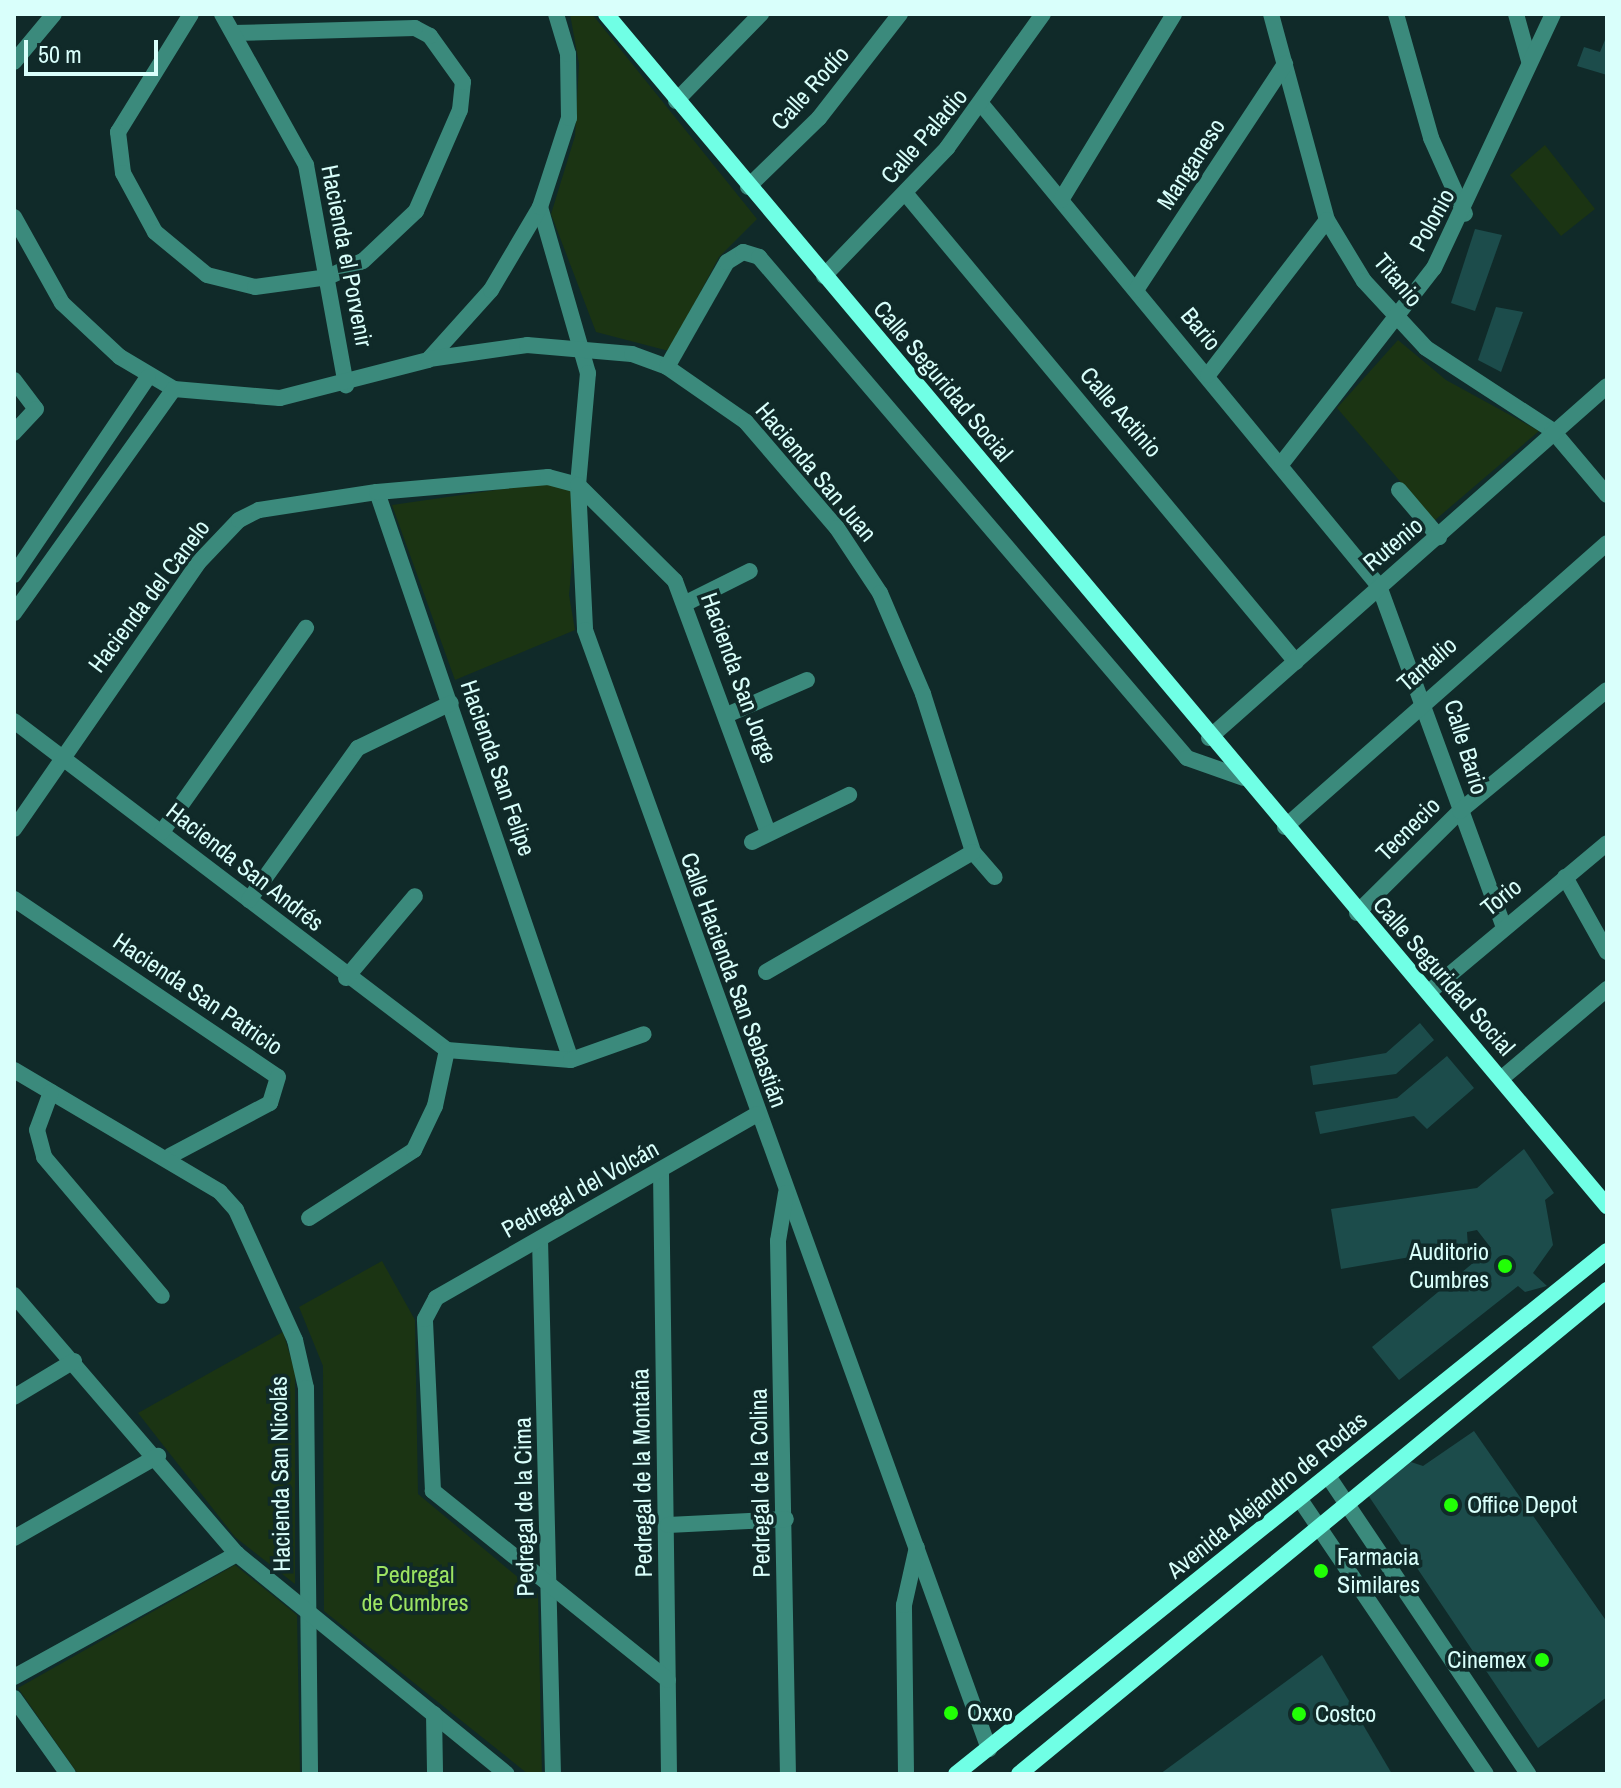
<!DOCTYPE html>
<meta charset="utf-8">
<style>
body{margin:0}
#map{position:relative;width:1621px;height:1788px;overflow:hidden;background:#102a29;font-family:"Archivo Narrow",sans-serif}
div>[style]{position:absolute}
.green>*{inset:0;background:#1b3413}
.building>*{inset:0;background:#1c4c4b}
.street>*{height:16px;margin:-8px;padding:0 8px;transform-origin:8px;border-radius:8px;background:#3b8a7c}
.secondary>*{height:16px;margin:-8px;padding:0 8px;transform-origin:8px;border-radius:8px;background:#70ffe5}
.dots>*{width:22px;height:22px;translate:-50% -50%;box-sizing:border-box;border:4px solid #102a29;border-radius:50%}
span{translate:-50% -50%;white-space:nowrap;text-align:center;line-height:1.15;-webkit-text-stroke:7px #102a29;paint-order:stroke}
.street-label{font-size:24px;color:#d9fffb}
.poi-label{font-size:24px;color:#d9fffb}
.right{translate:-100% -50%;text-align:right}
.left{translate:0 -50%;text-align:left}
.park-label{font-size:24px;color:#9de362}
.frame{position:absolute;inset:0;border:16px solid #d9fffb;pointer-events:none}
.scale{position:absolute;left:24px;top:40px;width:134px;height:36px;box-sizing:border-box;border:4px solid #d9fffb;border-top:0;padding-left:10px;font-size:24px;line-height:28px;white-space:nowrap;color:#d9fffb;-webkit-text-stroke:6px #102a29;paint-order:stroke}
</style>
<div id="map">
<div class="green">
<div style="clip-path:polygon(570px 14px,592px 14px,757px 219px,719px 257px,669px 351px,596px 332px,551px 214px,575px 136px,579px 64px)"></div>
<div style="clip-path:polygon(1545px 145px,1595px 209px,1561px 236px,1510px 175px)"></div>
<div style="clip-path:polygon(1398px 340px,1446px 380px,1539px 431px,1434px 521px,1337px 408px)"></div>
<div style="clip-path:polygon(565px 480px,579px 488px,569px 595px,575px 630px,455px 680px,392px 505px)"></div>
<div style="clip-path:polygon(382px 1261px,415px 1320px,418px 1494px,538px 1594px,542px 1774px,528px 1774px,324px 1611px,323px 1366px,299px 1307px)"></div>
<div style="clip-path:polygon(283px 1332px,295px 1372px,295px 1584px,235px 1537px,138px 1413px)"></div>
<div style="clip-path:polygon(235px 1565px,297px 1615px,300px 1774px,78px 1774px,18px 1688px)"></div>
</div>
<div class="building">
<div style="clip-path:polygon(1607px 35px,1607px 75px,1577px 66px,1584px 47px,1600px 52px)"></div>
<div style="clip-path:polygon(1475px 229px,1502px 235px,1475px 311px,1451px 303px)"></div>
<div style="clip-path:polygon(1496px 307px,1523px 312px,1501px 372px,1478px 360px)"></div>
<div style="clip-path:polygon(1420px 1023px,1434px 1040px,1396px 1074px,1313px 1085px,1310px 1066px,1386px 1053px)"></div>
<div style="clip-path:polygon(1447px 1056px,1474px 1088px,1427px 1129px,1414px 1116px,1320px 1134px,1315px 1112px,1397px 1098px)"></div>
<div style="clip-path:polygon(1524px 1149px,1554px 1193px,1545px 1200px,1553px 1245px,1533px 1273px,1547px 1286px,1525px 1292px,1518px 1286px,1399px 1380px,1372px 1347px,1491px 1248px,1477px 1230px,1467px 1232px,1468px 1247px,1341px 1269px,1331px 1209px,1477px 1188px)"></div>
<div style="clip-path:polygon(1474px 1431px,1607px 1622px,1607px 1697px,1538px 1748px,1368px 1495px,1411px 1462px,1423px 1466px)"></div>
<div style="clip-path:polygon(1322px 1655px,1392px 1774px,1160px 1774px)"></div>
</div>
<div class="street">
<div style="left:191px;top:14px;width:139px;rotate:121.7deg"></div>
<div style="left:118px;top:132px;width:41px;rotate:83deg"></div>
<div style="left:123px;top:173px;width:67px;rotate:61.5deg"></div>
<div style="left:155px;top:232px;width:67px;rotate:39.6deg"></div>
<div style="left:207px;top:275px;width:49px;rotate:14deg"></div>
<div style="left:255px;top:287px;width:74px;rotate:-7.8deg"></div>
<div style="left:328px;top:277px;width:38px;rotate:-25deg"></div>
<div style="left:363px;top:261px;width:73px;rotate:-43.3deg"></div>
<div style="left:416px;top:211px;width:110px;rotate:-66.5deg"></div>
<div style="left:460px;top:110px;width:28px;rotate:-84deg"></div>
<div style="left:463px;top:82px;width:57px;rotate:-125.7deg"></div>
<div style="left:430px;top:36px;width:17px;rotate:-152deg"></div>
<div style="left:415px;top:28px;width:182px;rotate:178.4deg"></div>
<div style="left:222px;top:14px;width:173px;rotate:60.9deg"></div>
<div style="left:306px;top:165px;width:224px;rotate:79.7deg"></div>
<div style="left:1271px;top:14px;width:213px;rotate:74.8deg"></div>
<div style="left:1327px;top:220px;width:71px;rotate:58.8deg"></div>
<div style="left:1364px;top:281px;width:91px;rotate:47.2deg"></div>
<div style="left:1426px;top:348px;width:150px;rotate:33.1deg"></div>
<div style="left:1552px;top:430px;width:85px;rotate:49.8deg"></div>
<div style="left:1396px;top:14px;width:129px;rotate:74.2deg"></div>
<div style="left:1431px;top:138px;width:83px;rotate:65.9deg"></div>
<div style="left:1516px;top:14px;width:49px;rotate:74.5deg"></div>
<div style="left:14px;top:62px;width:62px;rotate:-50.2deg"></div>
<div style="left:676px;top:101px;width:122px;rotate:-45.7deg"></div>
<div style="left:983px;top:106px;width:622px;rotate:50.48deg"></div>
<div style="left:1379px;top:586px;width:360px;rotate:69.9deg"></div>
<div style="left:748px;top:187px;width:99px;rotate:-44.2deg"></div>
<div style="left:819px;top:118px;width:132px;rotate:-52.1deg"></div>
<div style="left:906px;top:194px;width:609px;rotate:50.19deg"></div>
<div style="left:1061px;top:200px;width:218px;rotate:-58.7deg"></div>
<div style="left:540px;top:207px;width:173px;rotate:73.9deg"></div>
<div style="left:588px;top:373px;width:112px;rotate:95.1deg"></div>
<div style="left:578px;top:485px;width:145px;rotate:87.2deg"></div>
<div style="left:585px;top:630px;width:1190px;rotate:70.15deg"></div>
<div style="left:14px;top:217px;width:98px;rotate:60.8deg"></div>
<div style="left:62px;top:303px;width:79px;rotate:43deg"></div>
<div style="left:120px;top:357px;width:63px;rotate:30.7deg"></div>
<div style="left:174px;top:389px;width:106px;rotate:4.9deg"></div>
<div style="left:280px;top:398px;width:153px;rotate:-14.4deg"></div>
<div style="left:428px;top:360px;width:94px;rotate:-48deg"></div>
<div style="left:491px;top:290px;width:96px;rotate:-59.4deg"></div>
<div style="left:540px;top:207px;width:94px;rotate:-72deg"></div>
<div style="left:569px;top:118px;width:64px;rotate:-90.9deg"></div>
<div style="left:568px;top:54px;width:42px;rotate:-106.7deg"></div>
<div style="left:824px;top:276px;width:178px;rotate:-46.1deg"></div>
<div style="left:947px;top:148px;width:165px;rotate:-54.4deg"></div>
<div style="left:1136px;top:290px;width:271px;rotate:-56.6deg"></div>
<div style="left:429px;top:359px;width:99px;rotate:-8.1deg"></div>
<div style="left:527px;top:345px;width:105px;rotate:4.9deg"></div>
<div style="left:632px;top:354px;width:37px;rotate:20deg"></div>
<div style="left:667px;top:367px;width:96px;rotate:34.8deg"></div>
<div style="left:746px;top:422px;width:140px;rotate:49.4deg"></div>
<div style="left:837px;top:528px;width:78px;rotate:56.5deg"></div>
<div style="left:880px;top:593px;width:110px;rotate:66.9deg"></div>
<div style="left:923px;top:694px;width:166px;rotate:72.4deg"></div>
<div style="left:973px;top:852px;width:33px;rotate:49deg"></div>
<div style="left:667px;top:367px;width:121px;rotate:-60.3deg"></div>
<div style="left:727px;top:262px;width:19px;rotate:-32deg"></div>
<div style="left:743px;top:252px;width:17px;rotate:17deg"></div>
<div style="left:759px;top:257px;width:659px;rotate:49.49deg"></div>
<div style="left:1187px;top:758px;width:60px;rotate:19.3deg"></div>
<div style="left:1208px;top:375px;width:195px;rotate:-52.5deg"></div>
<div style="left:14px;top:380px;width:36px;rotate:53deg"></div>
<div style="left:36px;top:409px;width:33px;rotate:133deg"></div>
<div style="left:1282px;top:463px;width:247px;rotate:-52.1deg"></div>
<div style="left:1434px;top:268px;width:280px;rotate:-64.9deg"></div>
<div style="left:1399px;top:490px;width:62px;rotate:49.6deg"></div>
<div style="left:377px;top:492px;width:600px;rotate:71.14deg"></div>
<div style="left:14px;top:575px;width:239px;rotate:-55.9deg"></div>
<div style="left:688px;top:602px;width:69px;rotate:-26.6deg"></div>
<div style="left:14px;top:613px;width:275px;rotate:-54.5deg"></div>
<div style="left:729px;top:714px;width:85px;rotate:-23.6deg"></div>
<div style="left:14px;top:721px;width:544px;rotate:37.23deg"></div>
<div style="left:447px;top:1050px;width:124px;rotate:4.6deg"></div>
<div style="left:571px;top:1060px;width:77px;rotate:-19.6deg"></div>
<div style="left:1209px;top:738px;width:531px;rotate:-41.49deg"></div>
<div style="left:1285px;top:827px;width:429px;rotate:-41.4deg"></div>
<div style="left:14px;top:829px;width:323px;rotate:-55.3deg"></div>
<div style="left:198px;top:563px;width:59px;rotate:-46.4deg"></div>
<div style="left:239px;top:520px;width:22px;rotate:-27deg"></div>
<div style="left:259px;top:510px;width:119px;rotate:-8.7deg"></div>
<div style="left:377px;top:492px;width:172px;rotate:-5deg"></div>
<div style="left:548px;top:477px;width:31px;rotate:15deg"></div>
<div style="left:578px;top:485px;width:136px;rotate:44.7deg"></div>
<div style="left:675px;top:581px;width:268px;rotate:69.7deg"></div>
<div style="left:162px;top:832px;width:250px;rotate:-54.8deg"></div>
<div style="left:752px;top:842px;width:108px;rotate:-25.9deg"></div>
<div style="left:1565px;top:877px;width:86px;rotate:60.8deg"></div>
<div style="left:14px;top:899px;width:318px;rotate:34deg"></div>
<div style="left:278px;top:1077px;width:27px;rotate:107deg"></div>
<div style="left:270px;top:1103px;width:113px;rotate:152.1deg"></div>
<div style="left:249px;top:900px;width:187px;rotate:-54.4deg"></div>
<div style="left:358px;top:748px;width:103px;rotate:-25.8deg"></div>
<div style="left:1357px;top:913px;width:145px;rotate:-44.7deg"></div>
<div style="left:1460px;top:811px;width:190px;rotate:-39.5deg"></div>
<div style="left:766px;top:972px;width:239px;rotate:-30.1deg"></div>
<div style="left:346px;top:978px;width:107px;rotate:-49.9deg"></div>
<div style="left:1429px;top:992px;width:232px;rotate:-39.9deg"></div>
<div style="left:14px;top:1070px;width:239px;rotate:30.6deg"></div>
<div style="left:220px;top:1192px;width:24px;rotate:48deg"></div>
<div style="left:236px;top:1210px;width:143px;rotate:65.6deg"></div>
<div style="left:295px;top:1340px;width:49px;rotate:77.1deg"></div>
<div style="left:306px;top:1388px;width:386px;rotate:89.4deg"></div>
<div style="left:1502px;top:1078px;width:138px;rotate:-40.3deg"></div>
<div style="left:51px;top:1092px;width:40px;rotate:110.2deg"></div>
<div style="left:37px;top:1130px;width:28px;rotate:75deg"></div>
<div style="left:44px;top:1157px;width:182px;rotate:49.7deg"></div>
<div style="left:661px;top:1172px;width:602px;rotate:89.24deg"></div>
<div style="left:786px;top:1193px;width:49px;rotate:99.5deg"></div>
<div style="left:778px;top:1241px;width:533px;rotate:88.93deg"></div>
<div style="left:309px;top:1218px;width:125px;rotate:-32.9deg"></div>
<div style="left:414px;top:1150px;width:49px;rotate:-64.5deg"></div>
<div style="left:435px;top:1106px;width:57px;rotate:-77.9deg"></div>
<div style="left:540px;top:1239px;width:535px;rotate:88.61deg"></div>
<div style="left:14px;top:1295px;width:342px;rotate:49.3deg"></div>
<div style="left:237px;top:1554px;width:348px;rotate:39.2deg"></div>
<div style="left:14px;top:1397px;width:70px;rotate:-31deg"></div>
<div style="left:1328px;top:1476px;width:359px;rotate:56.1deg"></div>
<div style="left:1299px;top:1498px;width:333px;rotate:55.9deg"></div>
<div style="left:668px;top:1525px;width:118px;rotate:-2.9deg"></div>
<div style="left:14px;top:1538px;width:166px;rotate:-29.7deg"></div>
<div style="left:14px;top:1677px;width:255px;rotate:-28.9deg"></div>
<div style="left:668px;top:1680px;width:302px;rotate:-141.2deg"></div>
<div style="left:433px;top:1491px;width:172px;rotate:-92.7deg"></div>
<div style="left:425px;top:1319px;width:24px;rotate:-62deg"></div>
<div style="left:436px;top:1298px;width:370px;rotate:-29.8deg"></div>
<div style="left:14px;top:1698px;width:93px;rotate:54.6deg"></div>
<div style="left:434px;top:1714px;width:60px;rotate:89deg"></div>
<div style="left:906px;top:1774px;width:169px;rotate:-90.7deg"></div>
<div style="left:904px;top:1605px;width:59px;rotate:-77.4deg"></div>
</div>
<div class="secondary">
<div style="left:606px;top:14px;width:1557px;rotate:49.98deg"></div>
<div style="left:956px;top:1774px;width:835px;rotate:-38.78deg"></div>
<div style="left:1019px;top:1774px;width:762px;rotate:-39.46deg"></div>
</div>
<div class="dots">
<div style="left:1505px;top:1266px;background:#21ff05"></div>
<div style="left:1451px;top:1505px;background:#21ff05"></div>
<div style="left:1321px;top:1571px;background:#21ff05"></div>
<div style="left:1542px;top:1660px;background:#21ff05"></div>
<div style="left:951px;top:1713px;background:#21ff05"></div>
<div style="left:1299px;top:1714px;background:#21ff05"></div>
</div>
<div class="street-label">
<span style="left:810px;top:88px;rotate:-48deg">Calle Rodío</span>
<span style="left:924px;top:136px;rotate:-49deg">Calle Paladio</span>
<span style="left:1191px;top:164px;rotate:-57deg">Manganeso</span>
<span style="left:1432px;top:220px;rotate:-61deg">Polonio</span>
<span style="left:347px;top:256px;rotate:79deg">Hacienda el Porvenir</span>
<span style="left:1398px;top:280px;rotate:50deg">Titanio</span>
<span style="left:1201px;top:329px;rotate:50deg">Bario</span>
<span style="left:943px;top:381px;rotate:50deg">Calle Seguridad Social</span>
<span style="left:1121px;top:412px;rotate:49deg">Calle Actinio</span>
<span style="left:816px;top:472px;rotate:50deg">Hacienda San Juan</span>
<span style="left:1393px;top:544px;rotate:-40deg">Rutenio</span>
<span style="left:149px;top:596px;rotate:-53deg">Hacienda del Canelo</span>
<span style="left:1427px;top:664px;rotate:-41deg">Tantalio</span>
<span style="left:739px;top:678px;rotate:70deg">Hacienda San Jorge</span>
<span style="left:1466px;top:747px;rotate:73deg">Calle Bario</span>
<span style="left:498px;top:768px;rotate:71deg">Hacienda San Felipe</span>
<span style="left:1408px;top:829px;rotate:-45deg">Tecnecio</span>
<span style="left:245px;top:867px;rotate:38deg">Hacienda San Andrés</span>
<span style="left:1501px;top:897px;rotate:-39deg">Torio</span>
<span style="left:1444px;top:976px;rotate:49deg">Calle Seguridad Social</span>
<span style="left:734px;top:980px;rotate:70deg">Calle Hacienda San Sebastián</span>
<span style="left:198px;top:994px;rotate:34deg">Hacienda San Patricio</span>
<span style="left:580px;top:1189px;rotate:-29deg">Pedregal del Volcán</span>
<span style="left:642px;top:1473px;rotate:-91deg">Pedregal de la Montaña</span>
<span style="left:280px;top:1474px;rotate:-91deg">Hacienda San Nicolás</span>
<span style="left:760px;top:1483px;rotate:-91deg">Pedregal de la Colina</span>
<span style="left:1267px;top:1495px;rotate:-39deg">Avenida Alejandro de Rodas</span>
<span style="left:524px;top:1507px;rotate:-91deg">Pedregal de la Cima</span>
</div>
<div class="poi-label">
<span class="right" style="left:1489px;top:1266px">Auditorio<br>Cumbres</span>
<span class="left" style="left:1467px;top:1505px">Office Depot</span>
<span class="left" style="left:1337px;top:1571px">Farmacia<br>Similares</span>
<span class="right" style="left:1526px;top:1660px">Cinemex</span>
<span class="left" style="left:967px;top:1713px">Oxxo</span>
<span class="left" style="left:1315px;top:1714px">Costco</span>
</div>
<div class="park-label">
<span style="left:415px;top:1589px">Pedregal<br>de Cumbres</span>
</div>
<div class="frame"></div>
<div class="scale">50 m</div>
</div>
